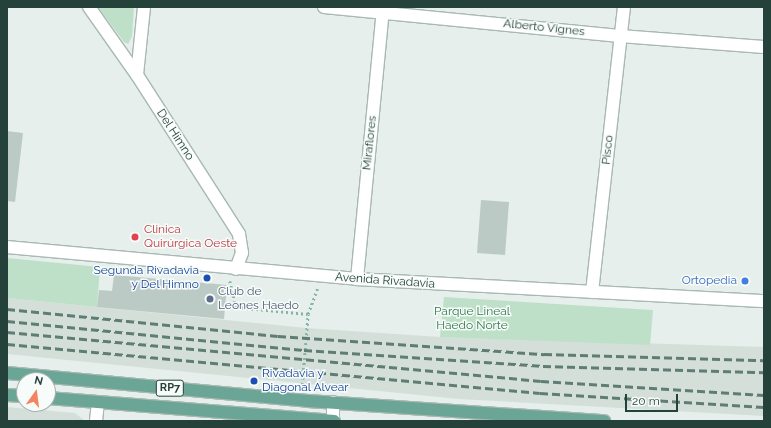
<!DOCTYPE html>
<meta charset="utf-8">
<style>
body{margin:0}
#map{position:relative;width:771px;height:428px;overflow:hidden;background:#e6efeb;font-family:Raleway,sans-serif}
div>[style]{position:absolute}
.built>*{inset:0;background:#d4dfda}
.green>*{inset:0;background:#bfe0c8}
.building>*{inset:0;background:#bbcac4}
.path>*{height:2.5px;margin-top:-1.25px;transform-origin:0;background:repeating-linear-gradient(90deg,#86b3a5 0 2px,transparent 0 5px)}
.roads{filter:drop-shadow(1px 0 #a8b8b2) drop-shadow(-1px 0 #a8b8b2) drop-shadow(0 1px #a8b8b2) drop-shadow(0 -1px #a8b8b2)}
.street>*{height:12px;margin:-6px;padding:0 6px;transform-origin:6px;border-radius:6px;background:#fff}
.secondary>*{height:12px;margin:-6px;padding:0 6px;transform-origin:6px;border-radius:6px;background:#fff}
.primary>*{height:12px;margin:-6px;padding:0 6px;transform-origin:6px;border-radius:6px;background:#6aa596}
.rail>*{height:3px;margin-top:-1.5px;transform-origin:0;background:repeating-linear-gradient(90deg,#5f7d75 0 8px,transparent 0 12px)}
.dots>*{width:11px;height:11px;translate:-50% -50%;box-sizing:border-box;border:2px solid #f7fbf9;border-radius:50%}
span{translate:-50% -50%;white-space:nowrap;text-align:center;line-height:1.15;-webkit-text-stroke:3px #f7fbf9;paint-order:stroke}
.shield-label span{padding:1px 3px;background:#f7fbf9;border:1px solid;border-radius:3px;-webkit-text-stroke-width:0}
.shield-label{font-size:11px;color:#24423a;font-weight:700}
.street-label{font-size:12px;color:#24423a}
.health-label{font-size:12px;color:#be3a42}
.left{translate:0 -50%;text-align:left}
.transit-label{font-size:12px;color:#164399}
.right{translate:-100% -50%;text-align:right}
.shop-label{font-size:12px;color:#366cbe}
.service-label{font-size:12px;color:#4e5e75}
.park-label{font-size:12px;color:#2d7a4b}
.frame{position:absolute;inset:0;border:8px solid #24423a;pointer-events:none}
.north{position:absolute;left:16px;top:372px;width:40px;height:40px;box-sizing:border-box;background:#f7fbf9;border:1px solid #a3b1ad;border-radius:50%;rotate:14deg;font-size:11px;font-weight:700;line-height:16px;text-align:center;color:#24423a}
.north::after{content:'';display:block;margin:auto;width:14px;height:18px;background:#f4845f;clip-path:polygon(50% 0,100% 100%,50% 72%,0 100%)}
.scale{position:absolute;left:625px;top:394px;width:53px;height:18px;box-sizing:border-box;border:2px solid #24423a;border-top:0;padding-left:5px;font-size:12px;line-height:14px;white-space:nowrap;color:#24423a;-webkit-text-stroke:3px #f7fbf9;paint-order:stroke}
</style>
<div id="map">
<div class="built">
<div style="clip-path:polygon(7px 298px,306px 328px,440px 337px,764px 347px,764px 416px,459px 399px,7px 354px)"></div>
<div style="clip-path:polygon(7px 407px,75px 413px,85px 421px,7px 421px)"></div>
</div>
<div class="green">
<div style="clip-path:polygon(98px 7px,134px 7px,132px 36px,128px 44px,124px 42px)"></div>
<div style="clip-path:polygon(7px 258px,100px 267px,97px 307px,7px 298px)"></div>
<div style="clip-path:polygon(444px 297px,653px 310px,650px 345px,440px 337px)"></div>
</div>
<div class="building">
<div style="clip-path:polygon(7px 131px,23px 133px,15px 202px,7px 201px)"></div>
<div style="clip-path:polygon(481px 200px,509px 202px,505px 255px,477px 253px)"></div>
<div style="clip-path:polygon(114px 275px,227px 285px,224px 319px,97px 307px,99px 290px,112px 291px)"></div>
</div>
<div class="path">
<div style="left:230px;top:281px;width:27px;rotate:77deg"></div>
<div style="left:236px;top:307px;width:72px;rotate:5.6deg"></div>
<div style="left:308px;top:314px;width:27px;rotate:-70deg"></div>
<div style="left:302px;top:385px;width:71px;rotate:-85.2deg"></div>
</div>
<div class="roads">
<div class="street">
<div style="left:89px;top:7px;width:83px;rotate:54.8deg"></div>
<div style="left:137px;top:75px;width:189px;rotate:57.3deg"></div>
<div style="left:239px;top:234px;width:19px;rotate:81deg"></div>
<div style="left:242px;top:253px;width:17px;rotate:111deg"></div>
<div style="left:324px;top:7px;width:297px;rotate:5.6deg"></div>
<div style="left:620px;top:36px;width:144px;rotate:4.4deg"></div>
<div style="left:137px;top:75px;width:68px;rotate:-84.1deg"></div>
<div style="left:357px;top:279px;width:273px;rotate:-84.5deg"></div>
<div style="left:592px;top:292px;width:287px;rotate:-83.6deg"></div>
<div style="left:96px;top:421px;width:18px;rotate:-84deg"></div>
</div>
<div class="secondary">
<div style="left:7px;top:247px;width:351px;rotate:5.2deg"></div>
<div style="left:357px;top:279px;width:408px;rotate:3.1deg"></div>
<div style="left:333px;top:402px;width:19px;rotate:90deg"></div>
</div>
<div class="primary">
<div style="left:7px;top:373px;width:302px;rotate:5.3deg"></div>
<div style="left:308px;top:401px;width:297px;rotate:3.9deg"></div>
<div style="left:7px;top:395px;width:17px;rotate:3deg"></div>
<div style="left:48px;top:398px;width:287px;rotate:4.6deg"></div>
</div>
</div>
<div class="rail">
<div style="left:7px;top:309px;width:272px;rotate:5.7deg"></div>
<div style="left:278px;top:336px;width:267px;rotate:3.9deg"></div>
<div style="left:544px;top:354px;width:220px;rotate:1.6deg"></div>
<div style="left:7px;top:321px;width:298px;rotate:5.6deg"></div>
<div style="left:304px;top:350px;width:240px;rotate:3.8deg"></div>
<div style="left:543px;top:366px;width:221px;rotate:1.6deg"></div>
<div style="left:7px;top:332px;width:536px;rotate:5.24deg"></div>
<div style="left:541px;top:381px;width:223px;rotate:3.6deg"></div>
<div style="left:7px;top:344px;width:535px;rotate:5.25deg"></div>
<div style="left:540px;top:393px;width:224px;rotate:3.6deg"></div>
</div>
<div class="dots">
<div style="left:135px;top:237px;background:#e0444e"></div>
<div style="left:207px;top:278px;background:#1a4fb4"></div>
<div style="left:745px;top:281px;background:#3f7fe0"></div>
<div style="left:210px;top:299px;background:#5c6f8a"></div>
<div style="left:254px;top:381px;background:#1a4fb4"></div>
</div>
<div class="shield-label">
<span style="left:170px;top:388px">RP7</span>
</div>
<div class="street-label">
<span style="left:544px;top:28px;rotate:6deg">Alberto Vignes</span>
<span style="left:175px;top:135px;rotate:57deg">Del Himno</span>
<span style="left:370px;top:143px;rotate:-84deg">Miraflores</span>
<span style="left:608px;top:150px;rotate:-84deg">Pisco</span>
<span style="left:385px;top:281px;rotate:4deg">Avenida Rivadavia</span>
</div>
<div class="health-label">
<span class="left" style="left:144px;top:237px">Clinica<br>Quirúrgica Oeste</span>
</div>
<div class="transit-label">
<span class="right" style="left:199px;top:278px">Segunda Rivadavia<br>y Del Himno</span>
<span class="left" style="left:262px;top:381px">Rivadavia y<br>Diagonal Alvear</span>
</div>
<div class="shop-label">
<span class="right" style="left:737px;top:281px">Ortopedia</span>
</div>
<div class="service-label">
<span class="left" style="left:218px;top:299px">Club de<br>Leones Haedo</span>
</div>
<div class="park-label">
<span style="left:472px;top:319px">Parque Lineal<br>Haedo Norte</span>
</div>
<div class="frame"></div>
<div class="north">N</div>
<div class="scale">20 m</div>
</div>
